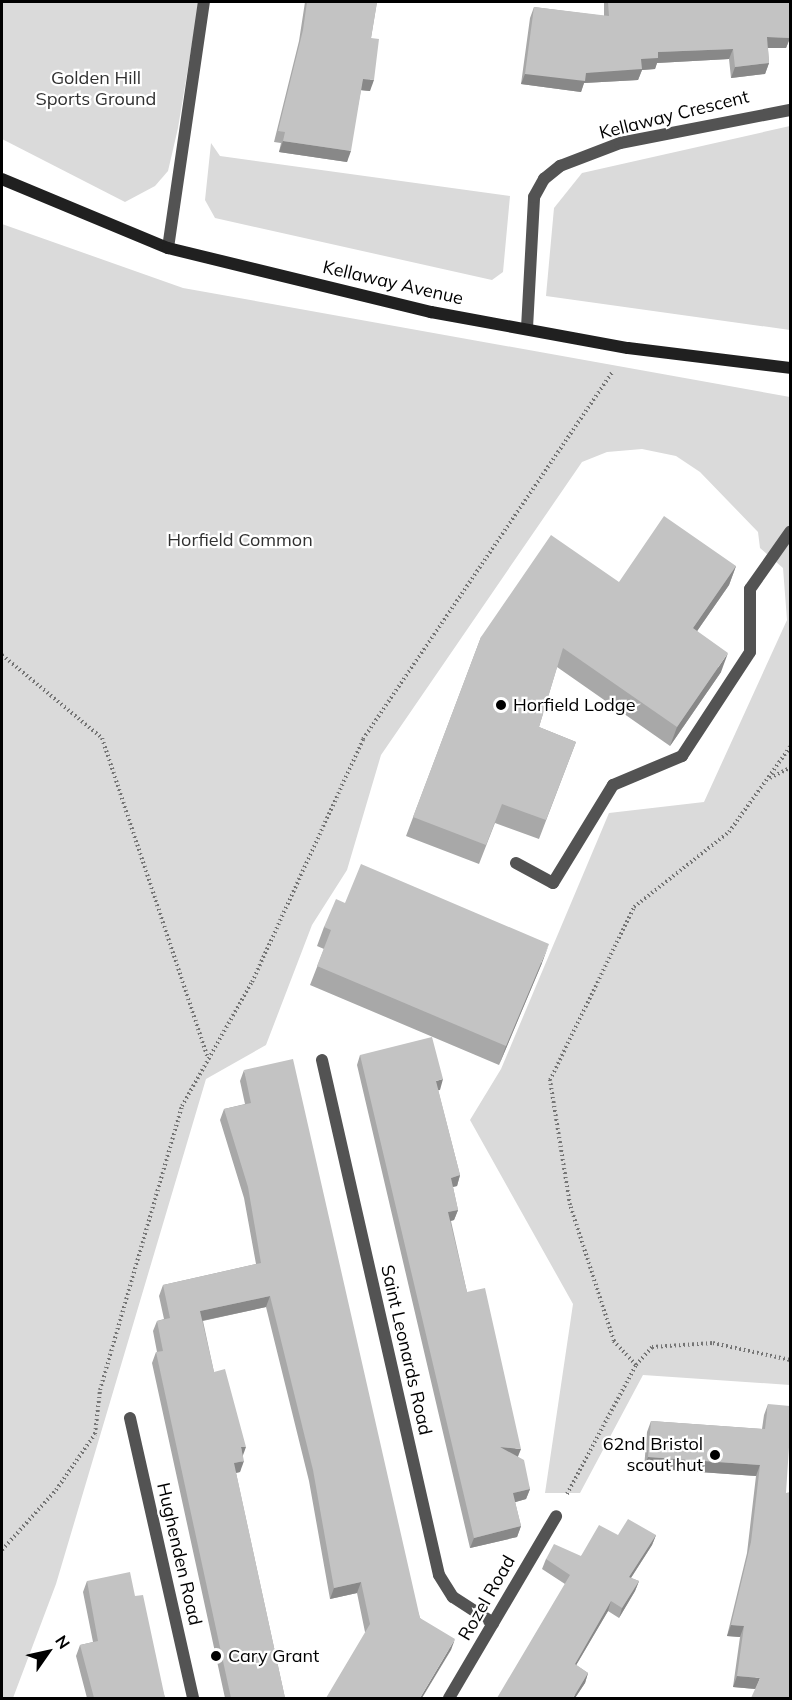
<!DOCTYPE html>
<style>
body{margin:0}
#map{position:relative;width:792px;height:1700px;overflow:hidden;background:#fff;font-family:Mulish,sans-serif}
div>[style]{position:absolute}
.green>*{inset:0;background:#dadada}
.path>*{height:4px;margin-top:-2px;transform-origin:0;background:repeating-linear-gradient(90deg,#757575 0 1.5px,transparent 0 4.5px)}
.lane>*{height:12px;margin:-6px;padding:0 6px;transform-origin:6px;border-radius:6px;background:#535353}
.street>*{height:12px;margin:-6px;padding:0 6px;transform-origin:6px;border-radius:6px;background:#535353}
.secondary>*{height:12px;margin:-6px;padding:0 6px;transform-origin:6px;border-radius:6px;background:#202020}
.wall>*{inset:0;background:#a8a8a8}
.shaded-wall>*{inset:0;background:#888}
.building>*{inset:0;background:#c3c3c3}
.dots>*{width:16px;height:16px;translate:-50% -50%;box-sizing:border-box;border:3px solid #fff;border-radius:50%}
span{translate:-50% -50%;white-space:nowrap;text-align:center;line-height:1.15;-webkit-text-stroke:4.5px #fff;paint-order:stroke}
.park-label{font-size:18px;color:#313131}
.street-label{font-size:18px;color:#000}
.poi-label{font-size:18px;color:#000}
.left{translate:0 -50%;text-align:left}
.right{translate:-100% -50%;text-align:right}
.frame{position:absolute;inset:0;border:3px solid #000;pointer-events:none}
.north{position:absolute;left:18px;top:1622px;width:60px;height:60px;-webkit-text-stroke:4px #fff;paint-order:stroke;rotate:56deg;font-size:16px;font-weight:700;line-height:24px;text-align:center;color:#000}
.north::after{content:'';display:block;margin:auto;width:21px;height:27px;background:#000;clip-path:polygon(50% 0,100% 100%,50% 72%,0 100%)}
</style>
<div id="map">
<div class="green">
<div style="clip-path:polygon(2px 2px,199px 2px,178px 128px,168px 171px,155px 186px,125px 202px,2px 139px)"></div>
<div style="clip-path:polygon(790px 126px,790px 330px,546px 296px,554px 208px,582px 173px)"></div>
<div style="clip-path:polygon(211px 143px,220px 156px,510px 196px,503px 272px,492px 280px,215px 218px,205px 200px)"></div>
<div style="clip-path:polygon(2px 224px,183px 288px,790px 397px,790px 1385px,643px 1375px,580px 1493px,545px 1493px,573px 1304px,470px 1120px,501px 1069px,609px 813px,704px 802px,787px 620px,783px 568px,760px 548px,758px 532px,700px 472px,676px 456px,642px 449px,607px 452px,582px 462px,381px 755px,347px 870px,312px 925px,266px 1045px,206px 1079px,56px 1584px,13px 1698px,2px 1698px)"></div>
</div>
<div class="path">
<div style="left:2px;top:655px;width:130px;rotate:39.7deg"></div>
<div style="left:102px;top:738px;width:337px;rotate:71.7deg"></div>
<div style="left:770px;top:778px;width:22px;rotate:-27deg"></div>
<div style="left:636px;top:1365px;width:24px;rotate:-48deg"></div>
<div style="left:652px;top:1347px;width:61px;rotate:-3.8deg"></div>
<div style="left:713px;top:1343px;width:79px;rotate:12.4deg"></div>
<div style="left:567px;top:1494px;width:146px;rotate:-61.9deg"></div>
<div style="left:636px;top:1365px;width:33px;rotate:-133deg"></div>
<div style="left:614px;top:1341px;width:143px;rotate:-107.9deg"></div>
<div style="left:570px;top:1205px;width:127px;rotate:-99.1deg"></div>
<div style="left:550px;top:1080px;width:192px;rotate:-64.1deg"></div>
<div style="left:634px;top:907px;width:121px;rotate:-38.3deg"></div>
<div style="left:729px;top:832px;width:105px;rotate:-54.3deg"></div>
<div style="left:2px;top:1550px;width:81px;rotate:-48deg"></div>
<div style="left:56px;top:1490px;width:68px;rotate:-55.1deg"></div>
<div style="left:95px;top:1434px;width:44px;rotate:-83.5deg"></div>
<div style="left:100px;top:1390px;width:296px;rotate:-73.9deg"></div>
<div style="left:182px;top:1106px;width:142px;rotate:-60.6deg"></div>
<div style="left:252px;top:982px;width:267px;rotate:-65.4deg"></div>
<div style="left:363px;top:739px;width:445px;rotate:-55.8deg"></div>
</div>
<div class="lane">
<div style="left:516px;top:863px;width:42px;rotate:28.4deg"></div>
<div style="left:553px;top:883px;width:115px;rotate:-58.5deg"></div>
<div style="left:613px;top:785px;width:75px;rotate:-22.8deg"></div>
<div style="left:682px;top:756px;width:124px;rotate:-56.8deg"></div>
<div style="left:750px;top:652px;width:63px;rotate:-90deg"></div>
<div style="left:750px;top:589px;width:70px;rotate:-54.9deg"></div>
</div>
<div class="street">
<div style="left:168px;top:248px;width:249px;rotate:-81.7deg"></div>
<div style="left:527px;top:328px;width:131px;rotate:-86.9deg"></div>
<div style="left:534px;top:197px;width:21px;rotate:-61deg"></div>
<div style="left:544px;top:179px;width:21px;rotate:-39deg"></div>
<div style="left:560px;top:166px;width:64px;rotate:-21deg"></div>
<div style="left:620px;top:143px;width:173px;rotate:-11deg"></div>
<div style="left:322px;top:1060px;width:528px;rotate:77.2deg"></div>
<div style="left:439px;top:1575px;width:26px;rotate:58deg"></div>
<div style="left:453px;top:1597px;width:48px;rotate:33deg"></div>
<div style="left:130px;top:1418px;width:287px;rotate:77.3deg"></div>
<div style="left:449px;top:1698px;width:211px;rotate:-59.5deg"></div>
</div>
<div class="secondary">
<div style="left:2px;top:179px;width:180px;rotate:22.6deg"></div>
<div style="left:168px;top:248px;width:271px;rotate:13.7deg"></div>
<div style="left:431px;top:312px;width:200px;rotate:10.4deg"></div>
<div style="left:628px;top:348px;width:163px;rotate:7deg"></div>
</div>
<div class="wall">
<div style="clip-path:polygon(305px 2px,377px 2px,371px 38px,370px 91px,361px 90px,347px 162px,279px 152px,281px 143px,274px 142px,299px 41px)"></div>
<div style="clip-path:polygon(604px 2px,790px 2px,790px 38px,786px 48px,768px 48px,769px 63px,765px 74px,731px 78px,729px 59px,657px 63px,655px 69px,642px 70px,638px 80px,584px 83px,581px 92px,521px 84px,530px 18px,534px 7px,604px 16px)"></div>
<div style="clip-path:polygon(736px 566px,729px 585px,697px 631px,721px 672px,670px 746px,557px 667px,539px 727px,576px 742px,539px 839px,495px 823px,479px 864px,406px 836px,481px 637px,619px 582px)"></div>
<div style="clip-path:polygon(345px 903px,542px 963px,499px 1065px,310px 985px,324px 949px,317px 946px,324px 927px)"></div>
<div style="clip-path:polygon(360px 1055px,440px 1090px,438px 1090px,460px 1175px,457px 1186px,453px 1187px,458px 1210px,454px 1220px,451px 1221px,467px 1292px,518px 1457px,530px 1489px,526px 1499px,515px 1502px,521px 1526px,517px 1537px,470px 1548px,357px 1065px)"></div>
<div style="clip-path:polygon(244px 1070px,420px 1618px,451px 1650px,365px 1632px,357px 1593px,330px 1599px,309px 1481px,266px 1307px,203px 1321px,214px 1372px,243px 1455px,240px 1472px,236px 1473px,285px 1698px,225px 1698px,152px 1363px,156px 1352px,157px 1352px,153px 1331px,157px 1321px,164px 1319px,159px 1296px,163px 1285px,256px 1264px,244px 1198px,220px 1120px,224px 1109px,245px 1104px,240px 1081px)"></div>
<div style="clip-path:polygon(768px 1404px,755px 1689px,733px 1687px,740px 1637px,727px 1636px,747px 1553px,756px 1476px,644px 1468px,647px 1432px,651px 1421px,762px 1429px,764px 1415px)"></div>
<div style="clip-path:polygon(618px 1535px,656px 1535px,652px 1545px,631px 1578px,639px 1581px,635px 1591px,619px 1618px,608px 1611px,576px 1665px,588px 1673px,585px 1683px,575px 1698px,565px 1584px,542px 1569px,546px 1559px,581px 1556px)"></div>
<div style="clip-path:polygon(87px 1581px,135px 1596px,165px 1698px,87px 1698px,76px 1656px,80px 1645px,93px 1642px,83px 1592px)"></div>
</div>
<div class="shaded-wall">
<div style="clip-path:polygon(767px 37px,790px 38px,786px 48px,763px 48px)"></div>
<div style="clip-path:polygon(733px 49px,729px 59px,657px 63px,655px 69px,642px 70px,638px 80px,584px 83px,581px 92px,521px 84px,525px 74px,586px 73px,641px 59px,658px 52px)"></div>
<div style="clip-path:polygon(769px 63px,765px 74px,731px 78px,735px 67px)"></div>
<div style="clip-path:polygon(363px 79px,374px 80px,370px 91px,359px 90px)"></div>
<div style="clip-path:polygon(283px 141px,351px 151px,347px 162px,279px 152px)"></div>
<div style="clip-path:polygon(736px 566px,729px 585px,686px 647px,693px 628px)"></div>
<div style="clip-path:polygon(728px 653px,721px 672px,670px 746px,677px 727px)"></div>
<div style="clip-path:polygon(549px 944px,542px 963px,499px 1065px,506px 1046px)"></div>
<div style="clip-path:polygon(443px 1079px,440px 1090px,432px 1091px,436px 1081px)"></div>
<div style="clip-path:polygon(460px 1175px,457px 1186px,447px 1188px,451px 1178px)"></div>
<div style="clip-path:polygon(458px 1210px,454px 1220px,445px 1222px,448px 1212px)"></div>
<div style="clip-path:polygon(270px 1296px,266px 1307px,196px 1322px,200px 1311px)"></div>
<div style="clip-path:polygon(241px 1447px,246px 1447px,242px 1458px)"></div>
<div style="clip-path:polygon(500px 1447px,521px 1449px,517px 1459px)"></div>
<div style="clip-path:polygon(648px 1457px,760px 1465px,756px 1476px,644px 1468px)"></div>
<div style="clip-path:polygon(244px 1461px,240px 1472px,230px 1474px,234px 1463px)"></div>
<div style="clip-path:polygon(530px 1489px,526px 1499px,509px 1504px,513px 1493px)"></div>
<div style="clip-path:polygon(521px 1526px,517px 1537px,470px 1548px,474px 1538px)"></div>
<div style="clip-path:polygon(656px 1535px,652px 1545px,625px 1587px,629px 1577px)"></div>
<div style="clip-path:polygon(639px 1581px,635px 1591px,619px 1618px,622px 1608px)"></div>
<div style="clip-path:polygon(361px 1582px,357px 1593px,330px 1599px,334px 1588px)"></div>
<div style="clip-path:polygon(611px 1601px,608px 1611px,571px 1674px,575px 1664px)"></div>
<div style="clip-path:polygon(731px 1625px,744px 1626px,740px 1637px,727px 1636px)"></div>
<div style="clip-path:polygon(455px 1639px,451px 1650px,422px 1698px,420px 1698px)"></div>
<div style="clip-path:polygon(588px 1673px,585px 1683px,575px 1698px,573px 1698px)"></div>
<div style="clip-path:polygon(737px 1676px,760px 1678px,756px 1689px,733px 1687px)"></div>
</div>
<div class="building">
<div style="clip-path:polygon(307px 2px,377px 2px,371px 38px,379px 39px,374px 80px,363px 79px,351px 151px,283px 141px,285px 132px,278px 131px,303px 30px)"></div>
<div style="clip-path:polygon(608px 2px,790px 2px,790px 38px,767px 37px,769px 63px,735px 67px,733px 49px,658px 52px,658px 58px,641px 59px,642px 69px,586px 73px,585px 81px,525px 74px,534px 7px,609px 16px)"></div>
<div style="clip-path:polygon(664px 516px,736px 566px,693px 628px,728px 653px,677px 727px,563px 648px,539px 727px,576px 742px,546px 820px,502px 804px,486px 845px,413px 817px,481px 637px,551px 535px,619px 582px)"></div>
<div style="clip-path:polygon(361px 864px,549px 944px,506px 1046px,317px 966px,331px 930px,324px 927px,336px 899px,345px 903px)"></div>
<div style="clip-path:polygon(432px 1037px,443px 1079px,436px 1081px,460px 1175px,451px 1178px,458px 1210px,448px 1212px,467px 1292px,485px 1288px,521px 1449px,500px 1447px,524px 1460px,530px 1489px,513px 1493px,521px 1526px,474px 1538px,360px 1055px)"></div>
<div style="clip-path:polygon(293px 1059px,420px 1618px,455px 1639px,420px 1698px,326px 1698px,370px 1624px,361px 1582px,334px 1588px,313px 1470px,270px 1296px,200px 1311px,214px 1372px,225px 1369px,246px 1447px,241px 1447px,244px 1461px,234px 1463px,285px 1698px,231px 1698px,156px 1352px,163px 1351px,157px 1321px,170px 1318px,163px 1285px,261px 1263px,248px 1187px,224px 1109px,251px 1103px,244px 1070px)"></div>
<div style="clip-path:polygon(768px 1404px,790px 1406px,790px 1432px,786px 1493px,790px 1492px,790px 1698px,751px 1698px,760px 1678px,737px 1676px,744px 1626px,731px 1625px,751px 1542px,760px 1465px,648px 1457px,651px 1421px,765px 1429px)"></div>
<div style="clip-path:polygon(628px 1519px,656px 1535px,629px 1577px,639px 1581px,622px 1608px,611px 1601px,575px 1664px,588px 1673px,573px 1698px,497px 1698px,570px 1575px,546px 1559px,554px 1544px,581px 1556px,599px 1525px,618px 1535px)"></div>
<div style="clip-path:polygon(130px 1572px,135px 1596px,143px 1595px,165px 1698px,94px 1698px,80px 1645px,98px 1641px,87px 1581px)"></div>
</div>
<div class="dots">
<div style="left:501px;top:705px;background:#000"></div>
<div style="left:715px;top:1455px;background:#000"></div>
<div style="left:216px;top:1656px;background:#000"></div>
</div>
<div class="park-label">
<span style="left:96px;top:89px">Golden Hill<br>Sports Ground</span>
<span style="left:240px;top:540px">Horfield Common</span>
</div>
<div class="street-label">
<span style="left:674px;top:115px;rotate:-14deg">Kellaway Crescent</span>
<span style="left:393px;top:283px;rotate:13deg">Kellaway Avenue</span>
<span style="left:406px;top:1350px;rotate:77deg">Saint Leonards Road</span>
<span style="left:179px;top:1554px;rotate:77deg">Hughenden Road</span>
<span style="left:487px;top:1598px;rotate:-60deg">Rozel Road</span>
</div>
<div class="poi-label">
<span class="left" style="left:513px;top:705px">Horfield Lodge</span>
<span class="right" style="left:703px;top:1455px">62nd Bristol<br>scout hut</span>
<span class="left" style="left:228px;top:1656px">Cary Grant</span>
</div>
<div class="frame"></div>
<div class="north">N</div>
</div>
